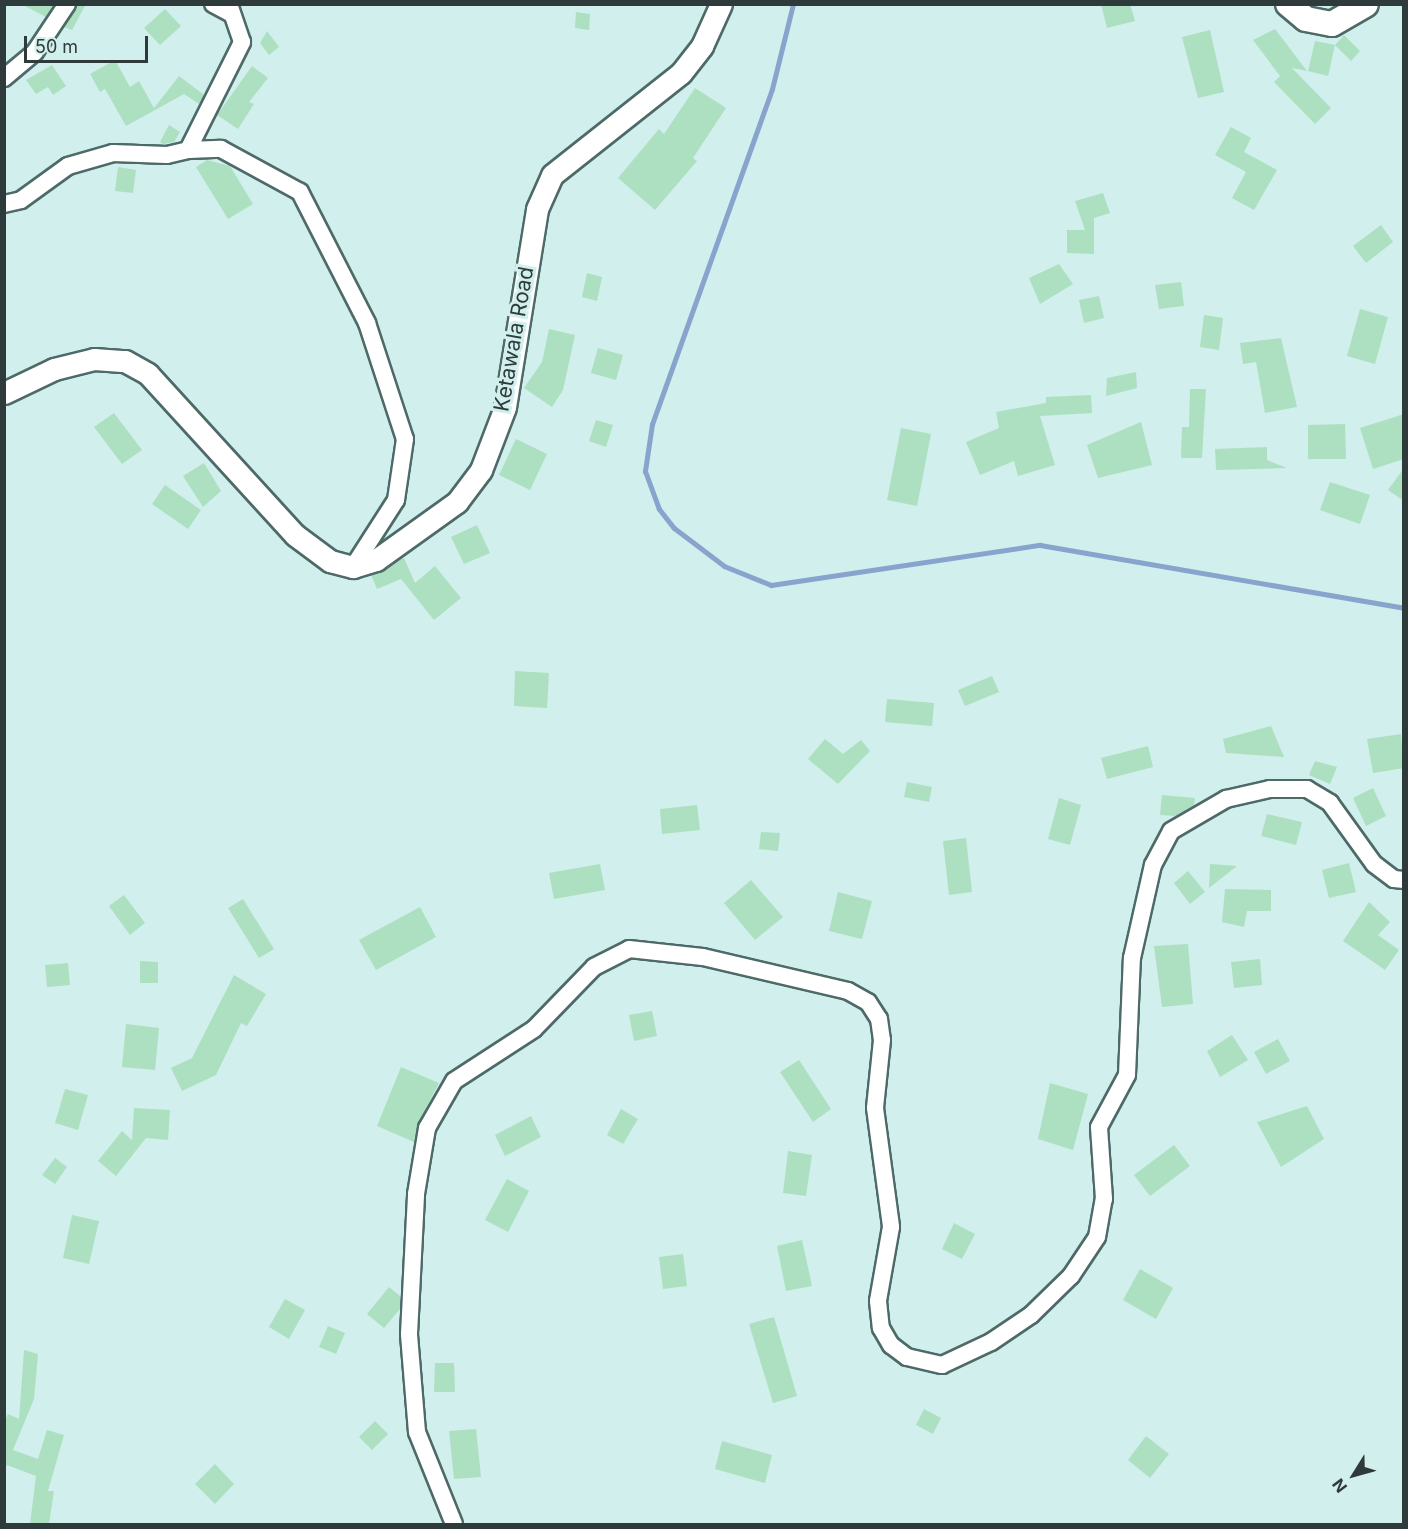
<!DOCTYPE html>
<style>
body{margin:0}
#map{position:relative;width:1408px;height:1529px;overflow:hidden;background:#d0efed;font-family:Inter,sans-serif}
div>[style]{position:absolute}
.stream>*{height:5px;margin:-2.5px;padding:0 2.5px;transform-origin:2.5px;border-radius:2.5px;background:#88a4cd}
.building>*{inset:0;background:#ade0c1}
.roads{filter:drop-shadow(2px 0 #4e6a68) drop-shadow(-2px 0 #4e6a68) drop-shadow(0 2px #4e6a68) drop-shadow(0 -2px #4e6a68)}
.minor>*{height:16px;margin:-8px;padding:0 8px;transform-origin:8px;border-radius:8px;background:#fff}
.major>*{height:21px;margin:-10.5px;padding:0 10.5px;transform-origin:10.5px;border-radius:10.5px;background:#fff}
.highway>*{height:24px;margin:-12px;padding:0 12px;transform-origin:12px;border-radius:12px;background:#fff}
span{translate:-50% -50%;white-space:nowrap;text-align:center;line-height:1.15;-webkit-text-stroke:6px #d0efed;paint-order:stroke}
.street-label{font-size:21px;color:#2f3b3a}
.frame{position:absolute;inset:0;border:6px solid #2f3b3a;pointer-events:none}
.north{position:absolute;left:1324px;top:1445px;width:60px;height:60px;-webkit-text-stroke:4px #d0efed;paint-order:stroke;rotate:233deg;font-size:16px;font-weight:700;line-height:24px;text-align:center;color:#2f3b3a}
.north::after{content:'';display:block;margin:auto;width:21px;height:27px;background:#2f3b3a;clip-path:polygon(50% 0,100% 100%,50% 72%,0 100%)}
.scale{position:absolute;left:24px;top:36px;width:124px;height:27px;box-sizing:border-box;border:3px solid #2f3b3a;border-top:0;padding-left:8px;font-size:18px;line-height:21px;white-space:nowrap;color:#2f3b3a;-webkit-text-stroke:4px #d0efed;paint-order:stroke}
</style>
<div id="map">
<div class="stream">
<div style="left:793px;top:4px;width:88px;rotate:103.9deg"></div>
<div style="left:772px;top:89px;width:356px;rotate:109.7deg"></div>
<div style="left:652px;top:424px;width:48px;rotate:98.5deg"></div>
<div style="left:645px;top:471px;width:40px;rotate:69.8deg"></div>
<div style="left:659px;top:509px;width:24px;rotate:52deg"></div>
<div style="left:674px;top:528px;width:63px;rotate:37.2deg"></div>
<div style="left:724px;top:566px;width:51px;rotate:22deg"></div>
<div style="left:771px;top:585px;width:272px;rotate:-8.5deg"></div>
<div style="left:1040px;top:545px;width:369px;rotate:9.8deg"></div>
</div>
<div class="building">
<div style="clip-path:polygon(21px 4px,54px 4px,46px 17px)"></div>
<div style="clip-path:polygon(77px 4px,86px 4px,72px 30px,64px 27px)"></div>
<div style="clip-path:polygon(1101px 4px,1130px 4px,1135px 21px,1107px 28px)"></div>
<div style="clip-path:polygon(165px 9px,181px 26px,160px 45px,144px 28px)"></div>
<div style="clip-path:polygon(576px 12px,590px 14px,589px 30px,575px 28px)"></div>
<div style="clip-path:polygon(1275px 29px,1307px 71px,1292px 68px,1331px 108px,1315px 124px,1274px 82px,1280px 76px,1253px 40px)"></div>
<div style="clip-path:polygon(1210px 30px,1224px 92px,1198px 98px,1182px 37px)"></div>
<div style="clip-path:polygon(267px 31px,279px 47px,269px 55px,260px 43px)"></div>
<div style="clip-path:polygon(1344px 35px,1360px 51px,1351px 61px,1335px 45px)"></div>
<div style="clip-path:polygon(1315px 41px,1335px 45px,1328px 76px,1308px 71px)"></div>
<div style="clip-path:polygon(115px 60px,130px 87px,139px 81px,154px 108px,179px 76px,204px 95px,199px 104px,184px 94px,126px 126px,105px 89px,100px 92px,90px 74px)"></div>
<div style="clip-path:polygon(52px 65px,66px 86px,53px 95px,48px 87px,36px 94px,26px 80px)"></div>
<div style="clip-path:polygon(252px 66px,268px 78px,249px 102px,254px 104px,238px 129px,217px 115px)"></div>
<div style="clip-path:polygon(695px 88px,726px 108px,693px 158px,697px 161px,655px 210px,618px 178px,659px 129px,664px 134px)"></div>
<div style="clip-path:polygon(169px 125px,180px 132px,174px 142px,163px 144px,160px 142px)"></div>
<div style="clip-path:polygon(1231px 127px,1251px 138px,1244px 152px,1277px 170px,1254px 210px,1232px 198px,1246px 172px,1215px 155px)"></div>
<div style="clip-path:polygon(207px 160px,230px 166px,253px 204px,228px 219px,196px 167px)"></div>
<div style="clip-path:polygon(118px 167px,136px 170px,133px 193px,115px 191px)"></div>
<div style="clip-path:polygon(1103px 193px,1110px 213px,1094px 218px,1094px 254px,1067px 253px,1067px 230px,1085px 230px,1075px 201px)"></div>
<div style="clip-path:polygon(1381px 225px,1393px 242px,1366px 263px,1353px 246px)"></div>
<div style="clip-path:polygon(1059px 264px,1073px 284px,1040px 304px,1029px 278px)"></div>
<div style="clip-path:polygon(587px 273px,602px 277px,597px 301px,582px 297px)"></div>
<div style="clip-path:polygon(1181px 282px,1184px 306px,1159px 309px,1155px 285px)"></div>
<div style="clip-path:polygon(1099px 296px,1104px 318px,1084px 323px,1079px 300px)"></div>
<div style="clip-path:polygon(1360px 309px,1388px 317px,1375px 364px,1347px 356px)"></div>
<div style="clip-path:polygon(1204px 315px,1223px 318px,1219px 350px,1200px 347px)"></div>
<div style="clip-path:polygon(549px 329px,575px 335px,563px 390px,552px 407px,524px 388px,542px 362px)"></div>
<div style="clip-path:polygon(1281px 338px,1297px 407px,1265px 413px,1256px 362px,1243px 364px,1240px 343px)"></div>
<div style="clip-path:polygon(598px 348px,623px 355px,616px 380px,591px 373px)"></div>
<div style="clip-path:polygon(1136px 372px,1137px 388px,1106px 396px,1107px 378px)"></div>
<div style="clip-path:polygon(1190px 389px,1206px 389px,1202px 458px,1181px 458px,1182px 427px,1189px 427px)"></div>
<div style="clip-path:polygon(1091px 395px,1092px 413px,1040px 416px,1055px 465px,1018px 476px,1014px 461px,980px 475px,966px 442px,999px 428px,996px 412px,1046px 403px,1046px 397px)"></div>
<div style="clip-path:polygon(114px 413px,142px 450px,122px 464px,94px 427px)"></div>
<div style="clip-path:polygon(1404px 414px,1404px 459px,1373px 469px,1360px 428px)"></div>
<div style="clip-path:polygon(596px 420px,613px 425px,606px 447px,589px 441px)"></div>
<div style="clip-path:polygon(1141px 422px,1152px 465px,1098px 478px,1087px 445px)"></div>
<div style="clip-path:polygon(1345px 424px,1346px 459px,1308px 459px,1308px 425px)"></div>
<div style="clip-path:polygon(901px 428px,931px 434px,917px 506px,887px 500px)"></div>
<div style="clip-path:polygon(516px 439px,547px 454px,530px 490px,499px 475px)"></div>
<div style="clip-path:polygon(1267px 447px,1267px 460px,1287px 468px,1216px 470px,1215px 449px)"></div>
<div style="clip-path:polygon(204px 463px,221px 491px,203px 507px,183px 476px)"></div>
<div style="clip-path:polygon(1404px 468px,1404px 501px,1388px 490px)"></div>
<div style="clip-path:polygon(1330px 482px,1370px 495px,1360px 524px,1320px 510px)"></div>
<div style="clip-path:polygon(165px 485px,201px 510px,188px 529px,152px 504px)"></div>
<div style="clip-path:polygon(477px 525px,490px 553px,464px 564px,451px 537px)"></div>
<div style="clip-path:polygon(404px 558px,415px 583px,435px 566px,461px 598px,434px 620px,401px 579px,377px 589px,371px 575px)"></div>
<div style="clip-path:polygon(515px 671px,549px 673px,547px 708px,514px 706px)"></div>
<div style="clip-path:polygon(992px 676px,999px 692px,965px 706px,958px 690px)"></div>
<div style="clip-path:polygon(887px 699px,934px 703px,932px 726px,885px 722px)"></div>
<div style="clip-path:polygon(1271px 726px,1284px 757px,1226px 753px,1223px 739px)"></div>
<div style="clip-path:polygon(1401px 734px,1404px 768px,1373px 773px,1367px 739px)"></div>
<div style="clip-path:polygon(825px 739px,843px 754px,861px 740px,870px 751px,838px 784px,808px 759px)"></div>
<div style="clip-path:polygon(1148px 746px,1153px 767px,1107px 779px,1101px 758px)"></div>
<div style="clip-path:polygon(1315px 761px,1337px 767px,1330px 784px,1309px 775px)"></div>
<div style="clip-path:polygon(907px 782px,932px 787px,929px 802px,904px 797px)"></div>
<div style="clip-path:polygon(1373px 788px,1386px 816px,1366px 826px,1353px 798px)"></div>
<div style="clip-path:polygon(1162px 795px,1195px 798px,1194px 805px,1176px 816px,1160px 815px)"></div>
<div style="clip-path:polygon(1059px 798px,1081px 805px,1070px 845px,1048px 839px)"></div>
<div style="clip-path:polygon(697px 805px,700px 830px,662px 834px,660px 809px)"></div>
<div style="clip-path:polygon(1267px 814px,1302px 822px,1296px 845px,1261px 836px)"></div>
<div style="clip-path:polygon(761px 832px,780px 833px,778px 851px,759px 849px)"></div>
<div style="clip-path:polygon(966px 838px,972px 892px,949px 895px,943px 841px)"></div>
<div style="clip-path:polygon(1349px 863px,1356px 892px,1329px 898px,1322px 870px)"></div>
<div style="clip-path:polygon(600px 864px,605px 890px,554px 899px,549px 873px)"></div>
<div style="clip-path:polygon(1210px 864px,1237px 866px,1209px 888px)"></div>
<div style="clip-path:polygon(1188px 871px,1205px 892px,1190px 904px,1174px 883px)"></div>
<div style="clip-path:polygon(751px 880px,783px 917px,755px 940px,724px 903px)"></div>
<div style="clip-path:polygon(1225px 889px,1271px 890px,1271px 911px,1247px 911px,1244px 927px,1222px 922px)"></div>
<div style="clip-path:polygon(838px 892px,872px 901px,862px 939px,829px 931px)"></div>
<div style="clip-path:polygon(124px 895px,145px 923px,130px 935px,109px 906px)"></div>
<div style="clip-path:polygon(243px 899px,274px 949px,259px 958px,228px 908px)"></div>
<div style="clip-path:polygon(1369px 902px,1390px 922px,1378px 935px,1399px 950px,1385px 970px,1343px 941px)"></div>
<div style="clip-path:polygon(420px 907px,436px 937px,376px 970px,359px 940px)"></div>
<div style="clip-path:polygon(1188px 944px,1193px 1004px,1162px 1007px,1154px 946px)"></div>
<div style="clip-path:polygon(1260px 959px,1262px 985px,1234px 988px,1231px 962px)"></div>
<div style="clip-path:polygon(140px 961px,158px 962px,158px 983px,140px 983px)"></div>
<div style="clip-path:polygon(68px 963px,70px 985px,47px 987px,45px 965px)"></div>
<div style="clip-path:polygon(234px 975px,266px 994px,247px 1026px,241px 1023px,216px 1075px,182px 1091px,171px 1068px,192px 1058px)"></div>
<div style="clip-path:polygon(652px 1011px,657px 1036px,634px 1041px,629px 1015px)"></div>
<div style="clip-path:polygon(126px 1024px,159px 1028px,155px 1070px,122px 1067px)"></div>
<div style="clip-path:polygon(1232px 1035px,1248px 1060px,1220px 1077px,1207px 1051px)"></div>
<div style="clip-path:polygon(1278px 1039px,1290px 1061px,1266px 1074px,1254px 1052px)"></div>
<div style="clip-path:polygon(799px 1060px,831px 1109px,813px 1122px,780px 1072px)"></div>
<div style="clip-path:polygon(401px 1067px,439px 1083px,418px 1123px,414px 1142px,377px 1126px)"></div>
<div style="clip-path:polygon(1050px 1083px,1088px 1094px,1073px 1150px,1038px 1139px)"></div>
<div style="clip-path:polygon(65px 1089px,88px 1095px,78px 1130px,55px 1123px)"></div>
<div style="clip-path:polygon(1307px 1106px,1324px 1139px,1281px 1167px,1257px 1122px)"></div>
<div style="clip-path:polygon(134px 1108px,170px 1110px,168px 1140px,146px 1138px,116px 1176px,98px 1161px,122px 1131px,132px 1140px)"></div>
<div style="clip-path:polygon(621px 1109px,638px 1119px,623px 1144px,607px 1135px)"></div>
<div style="clip-path:polygon(531px 1116px,541px 1137px,505px 1156px,495px 1135px)"></div>
<div style="clip-path:polygon(1174px 1145px,1190px 1166px,1150px 1196px,1134px 1175px)"></div>
<div style="clip-path:polygon(788px 1151px,812px 1155px,806px 1196px,783px 1193px)"></div>
<div style="clip-path:polygon(55px 1158px,67px 1167px,55px 1184px,42px 1175px)"></div>
<div style="clip-path:polygon(507px 1179px,529px 1191px,508px 1232px,485px 1220px)"></div>
<div style="clip-path:polygon(72px 1215px,99px 1221px,89px 1264px,63px 1258px)"></div>
<div style="clip-path:polygon(954px 1223px,975px 1234px,962px 1259px,942px 1249px)"></div>
<div style="clip-path:polygon(802px 1240px,812px 1286px,786px 1291px,777px 1246px)"></div>
<div style="clip-path:polygon(683px 1254px,687px 1286px,663px 1289px,659px 1257px)"></div>
<div style="clip-path:polygon(1140px 1269px,1173px 1288px,1156px 1319px,1123px 1300px)"></div>
<div style="clip-path:polygon(389px 1287px,400px 1296px,400px 1309px,384px 1328px,367px 1314px)"></div>
<div style="clip-path:polygon(285px 1299px,305px 1310px,289px 1339px,269px 1327px)"></div>
<div style="clip-path:polygon(774px 1317px,797px 1396px,773px 1403px,749px 1324px)"></div>
<div style="clip-path:polygon(328px 1326px,345px 1333px,336px 1354px,319px 1347px)"></div>
<div style="clip-path:polygon(24px 1350px,38px 1354px,34px 1399px,13px 1450px,38px 1459px,47px 1430px,64px 1435px,48px 1491px,54px 1491px,49px 1524px,30px 1524px,36px 1476px,7px 1465px,4px 1470px,4px 1422px,8px 1414px,19px 1419px)"></div>
<div style="clip-path:polygon(435px 1363px,454px 1363px,455px 1392px,434px 1392px)"></div>
<div style="clip-path:polygon(924px 1409px,941px 1418px,933px 1434px,916px 1425px)"></div>
<div style="clip-path:polygon(375px 1421px,388px 1434px,372px 1450px,359px 1437px)"></div>
<div style="clip-path:polygon(476px 1429px,481px 1477px,454px 1479px,449px 1431px)"></div>
<div style="clip-path:polygon(1146px 1436px,1169px 1454px,1150px 1478px,1128px 1460px)"></div>
<div style="clip-path:polygon(722px 1441px,772px 1455px,765px 1483px,715px 1469px)"></div>
<div style="clip-path:polygon(215px 1464px,234px 1484px,215px 1504px,195px 1484px)"></div>
</div>
<div class="roads">
<div class="minor">
<div style="left:213px;top:4px;width:19px;rotate:28deg"></div>
<div style="left:4px;top:78px;width:40px;rotate:-40deg"></div>
<div style="left:35px;top:52px;width:58px;rotate:-56.3deg"></div>
<div style="left:188px;top:150px;width:121px;rotate:-63.4deg"></div>
<div style="left:242px;top:42px;width:40px;rotate:-108.9deg"></div>
<div style="left:4px;top:204px;width:17px;rotate:-13deg"></div>
<div style="left:21px;top:200px;width:58px;rotate:-35.9deg"></div>
<div style="left:68px;top:166px;width:47px;rotate:-16.1deg"></div>
<div style="left:113px;top:153px;width:54px;rotate:2.1deg"></div>
<div style="left:167px;top:155px;width:22px;rotate:-13deg"></div>
<div style="left:188px;top:150px;width:33px;rotate:-2deg"></div>
<div style="left:221px;top:149px;width:90px;rotate:28.6deg"></div>
<div style="left:300px;top:192px;width:147px;rotate:62.9deg"></div>
<div style="left:367px;top:323px;width:122px;rotate:71.9deg"></div>
<div style="left:405px;top:439px;width:62px;rotate:98.4deg"></div>
<div style="left:396px;top:500px;width:80px;rotate:122.7deg"></div>
<div style="left:454px;top:1524px;width:99px;rotate:-111.9deg"></div>
<div style="left:417px;top:1432px;width:98px;rotate:-94.7deg"></div>
<div style="left:409px;top:1334px;width:140px;rotate:-87.1deg"></div>
<div style="left:416px;top:1194px;width:67px;rotate:-80.5deg"></div>
<div style="left:427px;top:1128px;width:54px;rotate:-60.1deg"></div>
<div style="left:454px;top:1081px;width:95px;rotate:-33deg"></div>
<div style="left:534px;top:1029px;width:86px;rotate:-45.9deg"></div>
<div style="left:594px;top:967px;width:39px;rotate:-27deg"></div>
<div style="left:629px;top:949px;width:74px;rotate:6.2deg"></div>
<div style="left:703px;top:957px;width:149px;rotate:13.2deg"></div>
<div style="left:848px;top:991px;width:23px;rotate:29deg"></div>
<div style="left:868px;top:1002px;width:20px;rotate:57deg"></div>
<div style="left:879px;top:1019px;width:21px;rotate:82deg"></div>
<div style="left:882px;top:1040px;width:68px;rotate:95.9deg"></div>
<div style="left:875px;top:1108px;width:120px;rotate:82.3deg"></div>
<div style="left:891px;top:1227px;width:75px;rotate:100deg"></div>
<div style="left:878px;top:1301px;width:27px;rotate:84deg"></div>
<div style="left:881px;top:1328px;width:20px;rotate:60deg"></div>
<div style="left:891px;top:1345px;width:20px;rotate:37deg"></div>
<div style="left:907px;top:1357px;width:36px;rotate:13deg"></div>
<div style="left:942px;top:1365px;width:54px;rotate:-25.1deg"></div>
<div style="left:991px;top:1342px;width:48px;rotate:-34deg"></div>
<div style="left:1031px;top:1315px;width:56px;rotate:-44.3deg"></div>
<div style="left:1071px;top:1276px;width:47px;rotate:-56.3deg"></div>
<div style="left:1097px;top:1237px;width:39px;rotate:-80deg"></div>
<div style="left:1104px;top:1199px;width:72px;rotate:-94deg"></div>
<div style="left:1099px;top:1127px;width:59px;rotate:-61.7deg"></div>
<div style="left:1127px;top:1075px;width:117px;rotate:-87.6deg"></div>
<div style="left:1132px;top:958px;width:95px;rotate:-77.3deg"></div>
<div style="left:1153px;top:865px;width:38px;rotate:-62deg"></div>
<div style="left:1171px;top:831px;width:64px;rotate:-30.2deg"></div>
<div style="left:1226px;top:799px;width:45px;rotate:-12.8deg"></div>
<div style="left:1270px;top:789px;width:37px"></div>
<div style="left:1307px;top:789px;width:27px;rotate:31deg"></div>
<div style="left:1330px;top:803px;width:75px;rotate:54.2deg"></div>
<div style="left:1374px;top:864px;width:25px;rotate:37deg"></div>
<div style="left:1394px;top:879px;width:10px;rotate:6deg"></div>
</div>
<div class="major">
<div style="left:4px;top:393px;width:55px;rotate:-25.6deg"></div>
<div style="left:54px;top:369px;width:41px;rotate:-14deg"></div>
<div style="left:94px;top:359px;width:31px;rotate:4deg"></div>
<div style="left:125px;top:361px;width:26px;rotate:29deg"></div>
<div style="left:148px;top:374px;width:218px;rotate:47.6deg"></div>
<div style="left:295px;top:535px;width:44px;rotate:36.6deg"></div>
<div style="left:330px;top:561px;width:24px;rotate:15deg"></div>
<div style="left:353px;top:567px;width:24px;rotate:-17deg"></div>
<div style="left:376px;top:560px;width:100px;rotate:-35.6deg"></div>
<div style="left:457px;top:502px;width:40px;rotate:-53deg"></div>
<div style="left:481px;top:470px;width:67px;rotate:-69.1deg"></div>
<div style="left:505px;top:407px;width:201px;rotate:-80.8deg"></div>
<div style="left:537px;top:209px;width:37px;rotate:-66deg"></div>
<div style="left:552px;top:175px;width:164px;rotate:-38.3deg"></div>
<div style="left:681px;top:73px;width:34px;rotate:-52deg"></div>
<div style="left:702px;top:46px;width:46px;rotate:-65.7deg"></div>
</div>
<div class="highway">
<div style="left:1288px;top:4px;width:23px;rotate:40deg"></div>
<div style="left:1306px;top:19px;width:26px;rotate:11deg"></div>
<div style="left:1332px;top:24px;width:39px;rotate:-30deg"></div>
</div>
</div>
<div class="street-label">
<span style="left:514px;top:339px;rotate:-80deg">Ketawala Road</span>
</div>
<div class="frame"></div>
<div class="north">N</div>
<div class="scale">50 m</div>
</div>
